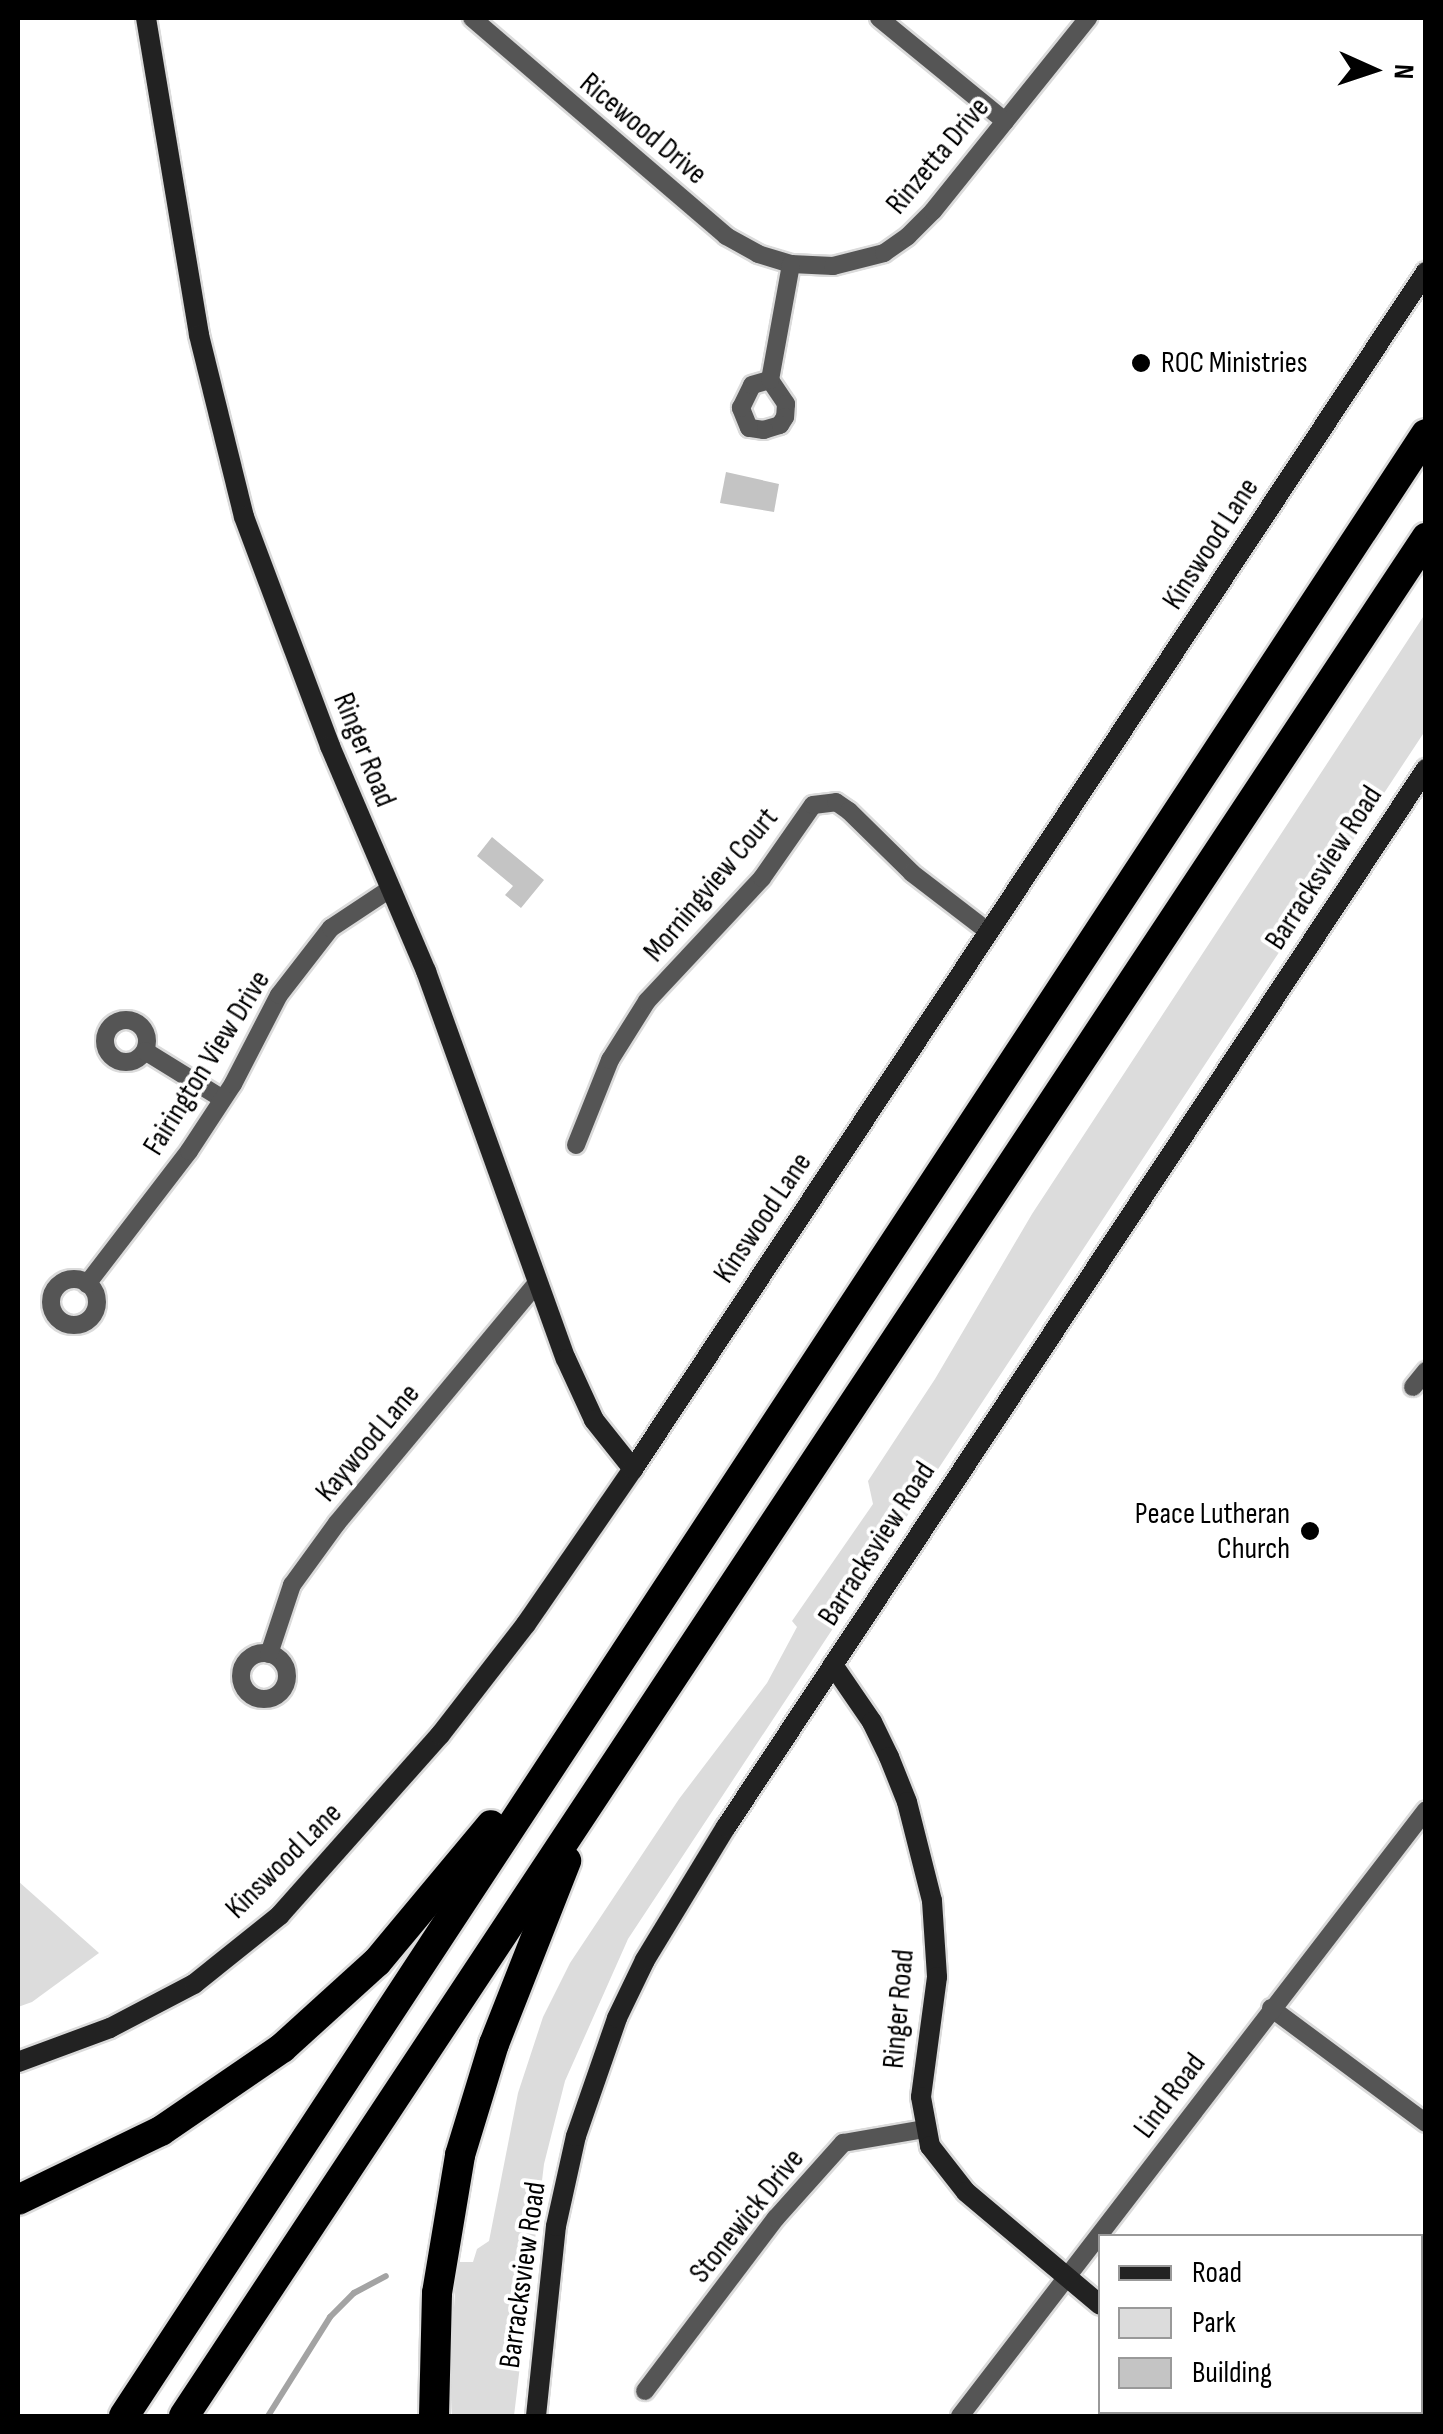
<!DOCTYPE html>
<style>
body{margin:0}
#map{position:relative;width:1443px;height:2434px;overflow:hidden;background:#fff;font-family:"Sofia Sans Condensed",sans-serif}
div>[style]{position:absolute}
.green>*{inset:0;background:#dcdcdc}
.stream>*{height:6px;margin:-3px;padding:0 3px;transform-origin:3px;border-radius:3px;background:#a3a3a3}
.building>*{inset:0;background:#c4c4c4}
.roads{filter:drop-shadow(2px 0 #dbdbdb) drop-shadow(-2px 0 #dbdbdb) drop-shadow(0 2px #dbdbdb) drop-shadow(0 -2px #dbdbdb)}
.street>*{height:18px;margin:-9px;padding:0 9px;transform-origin:9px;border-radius:9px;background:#555}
.street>.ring{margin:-9px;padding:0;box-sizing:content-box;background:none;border:18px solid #555;border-radius:50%}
.secondary>*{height:20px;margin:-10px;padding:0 10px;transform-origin:10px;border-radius:10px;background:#222}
.highway>*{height:30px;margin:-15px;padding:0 15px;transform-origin:15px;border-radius:15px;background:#000}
.dots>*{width:28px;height:28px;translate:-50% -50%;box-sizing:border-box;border:5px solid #fff;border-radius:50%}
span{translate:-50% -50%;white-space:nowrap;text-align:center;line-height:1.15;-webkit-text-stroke:8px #fff;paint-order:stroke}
.street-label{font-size:30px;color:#000}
.poi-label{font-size:30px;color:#000}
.left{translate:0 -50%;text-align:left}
.right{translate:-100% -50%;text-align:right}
.frame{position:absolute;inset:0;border:20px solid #000;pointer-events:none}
.legend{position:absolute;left:1098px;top:2234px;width:325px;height:180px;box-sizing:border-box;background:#fff;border:2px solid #999;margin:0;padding:12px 18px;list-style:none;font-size:30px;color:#000}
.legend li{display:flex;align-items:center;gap:20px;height:50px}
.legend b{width:50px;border:2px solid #999}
.north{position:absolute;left:1323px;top:20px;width:100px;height:100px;-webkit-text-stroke:8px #fff;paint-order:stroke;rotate:93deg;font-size:28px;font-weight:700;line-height:40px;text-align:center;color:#000}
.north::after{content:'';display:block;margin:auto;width:35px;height:45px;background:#000;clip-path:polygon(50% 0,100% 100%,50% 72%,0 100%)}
</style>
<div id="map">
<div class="green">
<div style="clip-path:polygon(1425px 614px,1425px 731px,628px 1939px,565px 2081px,544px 2164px,514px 2416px,452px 2416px,451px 2353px,457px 2262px,473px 2262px,477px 2249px,489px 2241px,518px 2093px,543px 2017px,570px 1963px,679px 1799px,767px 1683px,797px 1627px,792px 1621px,873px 1504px,868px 1481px,935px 1379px,1032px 1214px)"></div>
<div style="clip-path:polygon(18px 1881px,99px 1953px,32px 2002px,18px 2007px)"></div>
</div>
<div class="stream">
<div style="left:268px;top:2416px;width:117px;rotate:-57.9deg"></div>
<div style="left:330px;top:2317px;width:34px;rotate:-45deg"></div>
<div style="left:354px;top:2293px;width:36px;rotate:-28deg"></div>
</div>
<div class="building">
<div style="clip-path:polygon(726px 472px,779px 484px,774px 512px,720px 503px)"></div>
<div style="clip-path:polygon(492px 837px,544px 880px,521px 908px,505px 895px,513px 886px,477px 856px)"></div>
</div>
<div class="roads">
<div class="street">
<div style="left:472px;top:18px;width:335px;rotate:40.6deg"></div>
<div style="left:726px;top:236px;width:37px;rotate:29deg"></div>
<div style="left:758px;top:254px;width:34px;rotate:17deg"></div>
<div style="left:791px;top:264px;width:42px;rotate:2.7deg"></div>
<div style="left:833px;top:266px;width:53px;rotate:-14.3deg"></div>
<div style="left:884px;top:253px;width:29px;rotate:-35deg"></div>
<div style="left:908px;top:236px;width:35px;rotate:-45deg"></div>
<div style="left:933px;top:211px;width:248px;rotate:-51.2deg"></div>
<div style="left:879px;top:18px;width:163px;rotate:39.3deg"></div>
<div style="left:770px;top:380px;width:29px;rotate:56deg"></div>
<div style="left:786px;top:404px;width:13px;rotate:94deg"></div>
<div style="left:785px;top:417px;width:9px;rotate:122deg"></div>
<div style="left:780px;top:425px;width:17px;rotate:163deg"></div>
<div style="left:764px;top:430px;width:15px;rotate:-172deg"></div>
<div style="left:749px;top:428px;width:22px;rotate:-112deg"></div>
<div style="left:741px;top:408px;width:25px;rotate:-64deg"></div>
<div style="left:752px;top:385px;width:19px;rotate:-16deg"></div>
<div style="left:770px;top:380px;width:118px;rotate:-79.7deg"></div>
<div class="ring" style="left:105px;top:1020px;width:24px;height:24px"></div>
<div style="left:145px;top:1051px;width:89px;rotate:31.7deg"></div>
<div style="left:576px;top:1145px;width:92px;rotate:-68.2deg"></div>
<div style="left:610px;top:1060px;width:70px;rotate:-57.9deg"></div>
<div style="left:647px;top:1001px;width:168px;rotate:-46.9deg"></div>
<div style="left:762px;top:878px;width:89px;rotate:-55.1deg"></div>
<div style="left:813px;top:805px;width:23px;rotate:-7deg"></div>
<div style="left:836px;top:802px;width:16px;rotate:35deg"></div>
<div style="left:849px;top:811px;width:88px;rotate:44.5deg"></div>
<div style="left:912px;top:873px;width:97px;rotate:37.5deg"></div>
<div class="ring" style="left:51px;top:1279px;width:28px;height:28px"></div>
<div style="left:87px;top:1284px;width:168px;rotate:-52.5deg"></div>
<div style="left:189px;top:1151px;width:80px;rotate:-56.7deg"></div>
<div style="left:233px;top:1084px;width:100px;rotate:-62.7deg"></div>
<div style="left:279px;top:995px;width:85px;rotate:-52.2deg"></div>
<div style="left:331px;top:928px;width:71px;rotate:-33.5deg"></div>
<div style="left:1413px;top:1387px;width:21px;rotate:-51deg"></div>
<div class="ring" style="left:241px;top:1653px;width:28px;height:28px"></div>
<div style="left:269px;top:1654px;width:73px;rotate:-71.6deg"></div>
<div style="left:292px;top:1585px;width:77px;rotate:-54deg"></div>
<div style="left:337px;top:1523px;width:312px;rotate:-50.2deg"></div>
<div style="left:1271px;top:2008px;width:193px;rotate:36.6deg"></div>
<div style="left:645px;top:2391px;width:217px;rotate:-52.9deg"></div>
<div style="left:776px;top:2218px;width:101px;rotate:-48.2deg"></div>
<div style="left:843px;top:2143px;width:82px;rotate:-9.8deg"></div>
<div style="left:960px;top:2416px;width:764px;rotate:-52.44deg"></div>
</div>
<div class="secondary">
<div style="left:146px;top:18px;width:321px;rotate:80.5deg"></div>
<div style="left:199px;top:335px;width:187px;rotate:76.1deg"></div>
<div style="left:244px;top:517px;width:245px;rotate:69.4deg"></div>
<div style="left:330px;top:746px;width:245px;rotate:66.9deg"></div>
<div style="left:426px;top:971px;width:412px;rotate:70.2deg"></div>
<div style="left:566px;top:1359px;width:67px;rotate:65.3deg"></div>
<div style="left:594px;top:1420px;width:63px;rotate:51.5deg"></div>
<div style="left:833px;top:1665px;width:69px;rotate:55.6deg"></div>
<div style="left:872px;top:1722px;width:39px;rotate:64deg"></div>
<div style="left:889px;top:1757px;width:48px;rotate:68.2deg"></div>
<div style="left:907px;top:1802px;width:102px;rotate:75.8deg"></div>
<div style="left:932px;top:1901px;width:76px;rotate:86.2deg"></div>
<div style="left:937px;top:1977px;width:121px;rotate:97.6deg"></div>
<div style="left:921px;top:2097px;width:50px;rotate:79.6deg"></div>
<div style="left:930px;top:2146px;width:58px;rotate:52deg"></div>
<div style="left:966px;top:2192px;width:175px;rotate:40.1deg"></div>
<div style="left:18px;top:2062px;width:98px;rotate:-20.3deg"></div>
<div style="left:110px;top:2028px;width:95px;rotate:-27.6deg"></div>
<div style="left:194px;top:1984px;width:110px;rotate:-38.7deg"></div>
<div style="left:280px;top:1915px;width:241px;rotate:-48.4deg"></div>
<div style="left:440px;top:1735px;width:140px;rotate:-52.2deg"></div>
<div style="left:526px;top:1624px;width:188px;rotate:-55.4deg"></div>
<div style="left:633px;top:1469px;width:1436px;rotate:-56.48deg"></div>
<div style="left:1230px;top:2412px;width:7px;rotate:34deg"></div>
<div style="left:536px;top:2416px;width:191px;rotate:-84deg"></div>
<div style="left:556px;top:2226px;width:92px;rotate:-77.5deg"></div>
<div style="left:576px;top:2136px;width:125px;rotate:-70.8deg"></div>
<div style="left:617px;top:2018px;width:64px;rotate:-64.2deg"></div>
<div style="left:645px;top:1960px;width:156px;rotate:-58.7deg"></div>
<div style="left:726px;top:1827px;width:1269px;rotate:-56.51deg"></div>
</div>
<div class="highway">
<div style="left:18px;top:2200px;width:159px;rotate:-25.8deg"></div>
<div style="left:161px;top:2131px;width:147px;rotate:-34.4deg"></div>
<div style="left:282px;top:2048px;width:128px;rotate:-42.2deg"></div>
<div style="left:377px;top:1962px;width:178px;rotate:-50.2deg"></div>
<div style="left:124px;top:2416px;width:2371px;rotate:-56.7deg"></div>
<div style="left:184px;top:2416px;width:2252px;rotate:-56.52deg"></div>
<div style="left:434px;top:2416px;width:123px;rotate:-88.6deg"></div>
<div style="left:437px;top:2293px;width:140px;rotate:-80.5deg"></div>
<div style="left:460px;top:2155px;width:116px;rotate:-73deg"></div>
<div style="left:494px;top:2044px;width:197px;rotate:-68.5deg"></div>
</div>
</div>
<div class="dots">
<div style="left:1141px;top:363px;background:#000"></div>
<div style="left:1310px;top:1531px;background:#000"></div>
</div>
<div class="street-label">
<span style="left:643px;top:129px;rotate:40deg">Ricewood Drive</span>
<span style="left:938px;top:156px;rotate:-50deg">Rinzetta Drive</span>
<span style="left:1211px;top:544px;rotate:-57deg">Kinswood Lane</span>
<span style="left:364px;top:750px;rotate:68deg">Ringer Road</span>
<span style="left:1324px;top:868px;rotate:-57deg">Barracksview Road</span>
<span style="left:711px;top:885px;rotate:-50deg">Morningview Court</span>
<span style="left:207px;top:1063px;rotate:-58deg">Fairington View Drive</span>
<span style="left:763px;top:1218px;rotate:-56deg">Kinswood Lane</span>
<span style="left:368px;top:1443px;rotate:-50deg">Kaywood Lane</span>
<span style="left:877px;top:1544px;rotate:-57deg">Barracksview Road</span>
<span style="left:284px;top:1861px;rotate:-45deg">Kinswood Lane</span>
<span style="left:899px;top:2009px;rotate:-85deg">Ringer Road</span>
<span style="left:1170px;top:2096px;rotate:-53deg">Lind Road</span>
<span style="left:747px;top:2216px;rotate:-51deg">Stonewick Drive</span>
<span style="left:523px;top:2275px;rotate:-82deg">Barracksview Road</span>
</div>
<div class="poi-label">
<span class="left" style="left:1161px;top:363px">ROC Ministries</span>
<span class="right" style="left:1290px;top:1531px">Peace Lutheran<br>Church</span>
</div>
<div class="frame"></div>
<ul class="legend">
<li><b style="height:12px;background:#222"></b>Road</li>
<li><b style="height:28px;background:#dcdcdc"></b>Park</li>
<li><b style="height:28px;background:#c4c4c4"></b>Building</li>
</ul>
<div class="north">N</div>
</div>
